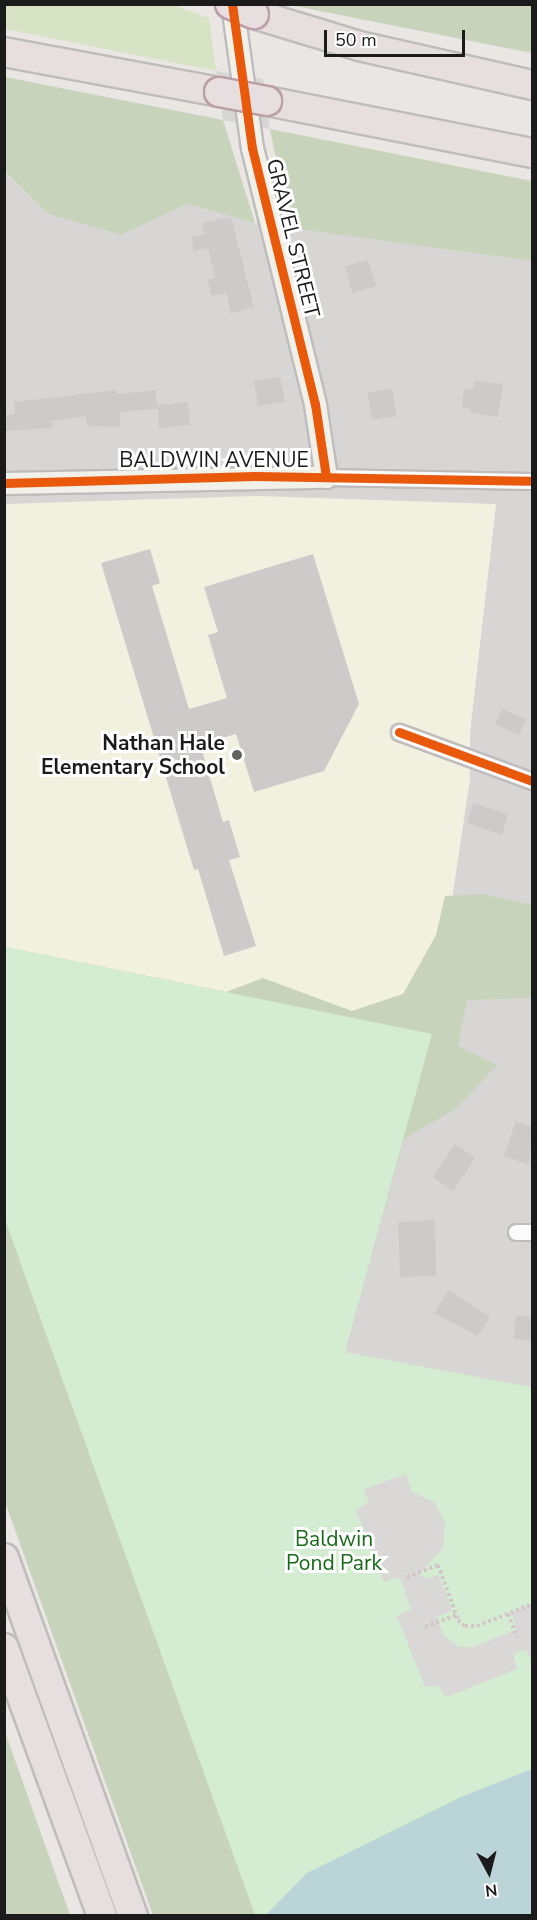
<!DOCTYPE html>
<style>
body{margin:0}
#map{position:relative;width:537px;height:1920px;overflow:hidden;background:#e9e6e3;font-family:"Nunito Sans",sans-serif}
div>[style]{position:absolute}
.residential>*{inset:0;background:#d8d6d5}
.education>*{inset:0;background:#f2f0df}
.grass>*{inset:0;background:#d8e3c5}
.forest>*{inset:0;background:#c7d4bb}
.park>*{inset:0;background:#d4ecd1}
.parking>*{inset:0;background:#d9d8d7}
.water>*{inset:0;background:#bbd4d8}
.pier>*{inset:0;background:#d6d6d4}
.building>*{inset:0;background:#cecac9}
.path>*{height:4px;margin-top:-2px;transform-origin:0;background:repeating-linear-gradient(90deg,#d2c6c6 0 3px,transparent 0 6px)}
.roads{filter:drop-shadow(2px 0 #bfbdbc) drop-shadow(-2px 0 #bfbdbc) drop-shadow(0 2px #bfbdbc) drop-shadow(0 -2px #bfbdbc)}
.street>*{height:15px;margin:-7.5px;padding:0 7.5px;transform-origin:7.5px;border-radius:7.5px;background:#fcfbfb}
.secondary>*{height:21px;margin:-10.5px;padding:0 10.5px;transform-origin:10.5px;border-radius:10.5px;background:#f1f0e9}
.highway>*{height:28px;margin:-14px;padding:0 14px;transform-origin:14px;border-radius:14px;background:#e7dee0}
.bridges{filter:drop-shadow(2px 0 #ba9ea8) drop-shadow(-2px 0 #ba9ea8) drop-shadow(0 2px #ba9ea8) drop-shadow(0 -2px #ba9ea8)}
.highway-bridge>*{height:28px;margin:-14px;padding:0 14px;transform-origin:14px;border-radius:14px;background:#e7dee0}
.cycleway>*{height:9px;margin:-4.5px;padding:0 4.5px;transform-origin:4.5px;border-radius:4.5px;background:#e8590c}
.dots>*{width:16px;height:16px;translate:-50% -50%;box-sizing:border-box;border:3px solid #fff;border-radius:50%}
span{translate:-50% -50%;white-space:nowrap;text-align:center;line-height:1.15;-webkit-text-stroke:6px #fff;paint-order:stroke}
.street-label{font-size:21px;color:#1b1b1b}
.poi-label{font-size:21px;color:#1b1b1b;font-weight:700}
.right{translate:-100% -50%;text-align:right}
.park-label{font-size:21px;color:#186a18}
.frame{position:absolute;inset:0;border:6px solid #1b1b1b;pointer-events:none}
.north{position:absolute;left:459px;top:1842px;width:60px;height:60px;-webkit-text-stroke:4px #fff;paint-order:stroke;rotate:173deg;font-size:16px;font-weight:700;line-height:24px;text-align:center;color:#1b1b1b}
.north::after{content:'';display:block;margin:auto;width:21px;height:27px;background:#1b1b1b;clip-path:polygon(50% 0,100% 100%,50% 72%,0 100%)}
.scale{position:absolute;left:324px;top:30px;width:141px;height:27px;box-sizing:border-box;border:3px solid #1b1b1b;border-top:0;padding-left:8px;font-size:18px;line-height:21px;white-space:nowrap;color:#1b1b1b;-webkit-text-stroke:4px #fff;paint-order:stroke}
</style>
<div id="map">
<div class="residential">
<div style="clip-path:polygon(4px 172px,48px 214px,121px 235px,187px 204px,255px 223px,532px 261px,532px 1387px,345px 1352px,432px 1034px,470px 778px,470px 732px,496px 504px,5px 505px)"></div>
</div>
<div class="education">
<div style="clip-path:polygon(257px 496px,496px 504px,470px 731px,470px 778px,432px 1034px,5px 947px,5px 504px)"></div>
</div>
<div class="grass">
<div style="clip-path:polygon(4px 5px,173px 5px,209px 18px,216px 71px,5px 29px)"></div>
</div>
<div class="forest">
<div style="clip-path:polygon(290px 5px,532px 5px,532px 53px)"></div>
<div style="clip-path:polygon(5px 77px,223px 120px,255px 223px,187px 204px,121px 235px,48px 214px,5px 172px)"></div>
<div style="clip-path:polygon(270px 129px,532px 181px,532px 261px,290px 228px)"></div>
<div style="clip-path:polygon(483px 894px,532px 905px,532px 998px,467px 1000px,458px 1046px,497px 1065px,457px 1108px,404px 1139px,345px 1352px,532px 1387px,266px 1915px,153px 1915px,5px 1502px,5px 947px,226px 992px,263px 978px,352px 1011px,403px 994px,436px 935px,445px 896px)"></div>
<div style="clip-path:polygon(4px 1732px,5px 1732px,70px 1915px,5px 1915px)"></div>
</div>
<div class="park">
<div style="clip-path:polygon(5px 947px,432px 1034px,345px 1352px,532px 1387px,532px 1915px,255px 1915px,5px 1220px)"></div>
</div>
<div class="parking">
<div style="clip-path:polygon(406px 1474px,412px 1492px,434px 1502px,445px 1522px,443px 1548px,419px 1574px,426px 1579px,438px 1575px,452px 1611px,437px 1617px,444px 1636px,459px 1647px,473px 1647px,516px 1630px,512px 1612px,532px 1604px,532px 1663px,527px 1651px,522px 1650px,513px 1655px,517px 1669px,446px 1697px,438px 1685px,425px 1687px,397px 1616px,411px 1609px,401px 1580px,396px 1577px,384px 1582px,356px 1510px,369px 1502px,364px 1489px)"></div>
</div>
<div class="water">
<div style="clip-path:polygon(532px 1769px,532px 1915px,266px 1915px,307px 1873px,461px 1797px)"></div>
</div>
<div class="pier">
<div style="clip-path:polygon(216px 71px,263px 79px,270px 129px,223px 120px)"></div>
</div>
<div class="building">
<div style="clip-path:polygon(231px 217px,254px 307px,231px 313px,226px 293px,212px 296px,207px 279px,215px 278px,208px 248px,194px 251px,191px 237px,205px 234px,202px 223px)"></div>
<div style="clip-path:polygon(368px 260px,376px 286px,352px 293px,345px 266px)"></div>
<div style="clip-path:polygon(280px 377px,285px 402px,258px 406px,254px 381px)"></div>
<div style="clip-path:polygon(474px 381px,503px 384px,498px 417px,470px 413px,471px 409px,462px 408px,464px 389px,473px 390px)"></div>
<div style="clip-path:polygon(392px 388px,397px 416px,373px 420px,367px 393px)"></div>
<div style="clip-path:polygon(117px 390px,117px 394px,156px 390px,157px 405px,188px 402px,190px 425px,159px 428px,158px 409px,119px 412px,121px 427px,87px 426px,86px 416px,52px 421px,53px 428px,6px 431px,5px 415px,15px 414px,14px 402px)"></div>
<div style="clip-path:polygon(150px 549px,160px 583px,152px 586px,189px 709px,227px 698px,208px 635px,218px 632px,204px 587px,313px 554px,359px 704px,324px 771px,254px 792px,236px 734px,200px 744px,223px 822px,229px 820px,240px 857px,229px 860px,256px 946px,224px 956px,198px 869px,194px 870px,101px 563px)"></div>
<div style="clip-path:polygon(502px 709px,526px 719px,519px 735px,495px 724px)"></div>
<div style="clip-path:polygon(473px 803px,508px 814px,502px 835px,467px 823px)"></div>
<div style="clip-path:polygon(516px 1121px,532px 1127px,529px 1165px,504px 1156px)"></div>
<div style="clip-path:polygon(455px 1144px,475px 1158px,453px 1191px,433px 1177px)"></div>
<div style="clip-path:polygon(435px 1220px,436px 1276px,400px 1277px,398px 1222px)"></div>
<div style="clip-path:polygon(449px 1290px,490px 1317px,478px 1336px,434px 1313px)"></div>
<div style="clip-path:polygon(516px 1316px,532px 1317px,532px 1340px,514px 1339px)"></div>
</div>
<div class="path">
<div style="left:407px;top:1577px;width:33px;rotate:-21deg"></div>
<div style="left:438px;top:1565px;width:59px;rotate:70deg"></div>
<div style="left:458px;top:1620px;width:9px;rotate:41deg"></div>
<div style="left:465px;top:1626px;width:12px"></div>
<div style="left:477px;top:1626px;width:59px;rotate:-21.8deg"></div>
<div style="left:508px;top:1614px;width:25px;rotate:69deg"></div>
<div style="left:425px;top:1627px;width:33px;rotate:-21deg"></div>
</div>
<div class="roads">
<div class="street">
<div style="left:326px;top:477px;width:206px;rotate:1.1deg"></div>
<div style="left:399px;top:732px;width:142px;rotate:20.2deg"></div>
<div style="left:516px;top:1232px;width:16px"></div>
</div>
<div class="secondary">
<div style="left:4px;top:483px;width:322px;rotate:-1.1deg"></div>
<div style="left:326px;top:477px;width:74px;rotate:-98.6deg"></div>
<div style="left:315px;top:404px;width:264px;rotate:-103.8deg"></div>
<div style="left:252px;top:148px;width:145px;rotate:-97.9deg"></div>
</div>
<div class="highway">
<div style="left:254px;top:14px;width:110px;rotate:16.9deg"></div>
<div style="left:359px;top:46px;width:177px;rotate:12.7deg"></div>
<div style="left:4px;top:52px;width:219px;rotate:10.5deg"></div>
<div style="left:267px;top:101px;width:270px;rotate:11.1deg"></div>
<div style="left:4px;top:1558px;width:381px;rotate:70.2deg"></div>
<div style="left:4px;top:1648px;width:285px;rotate:69.9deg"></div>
</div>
</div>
<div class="bridges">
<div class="highway-bridge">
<div style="left:230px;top:4px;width:26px;rotate:23deg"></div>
<div style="left:219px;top:92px;width:49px;rotate:10.6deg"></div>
</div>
</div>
<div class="cycleway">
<div style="left:232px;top:4px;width:145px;rotate:82.1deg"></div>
<div style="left:252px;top:148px;width:264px;rotate:76.2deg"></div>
<div style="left:315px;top:404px;width:74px;rotate:81.4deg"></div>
<div style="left:4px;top:483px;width:251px;rotate:-1.6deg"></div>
<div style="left:255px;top:476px;width:277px;rotate:1deg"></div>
<div style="left:399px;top:732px;width:142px;rotate:20.2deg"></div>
</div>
<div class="dots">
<div style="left:237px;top:755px;background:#636261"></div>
</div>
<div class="street-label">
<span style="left:293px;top:238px;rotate:76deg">GRAVEL STREET</span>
<span style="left:214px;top:460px">BALDWIN AVENUE</span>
</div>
<div class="poi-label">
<span class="right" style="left:225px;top:755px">Nathan Hale<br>Elementary School</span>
</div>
<div class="park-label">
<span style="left:334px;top:1551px">Baldwin<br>Pond Park</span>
</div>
<div class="frame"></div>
<div class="north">N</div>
<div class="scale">50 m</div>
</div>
